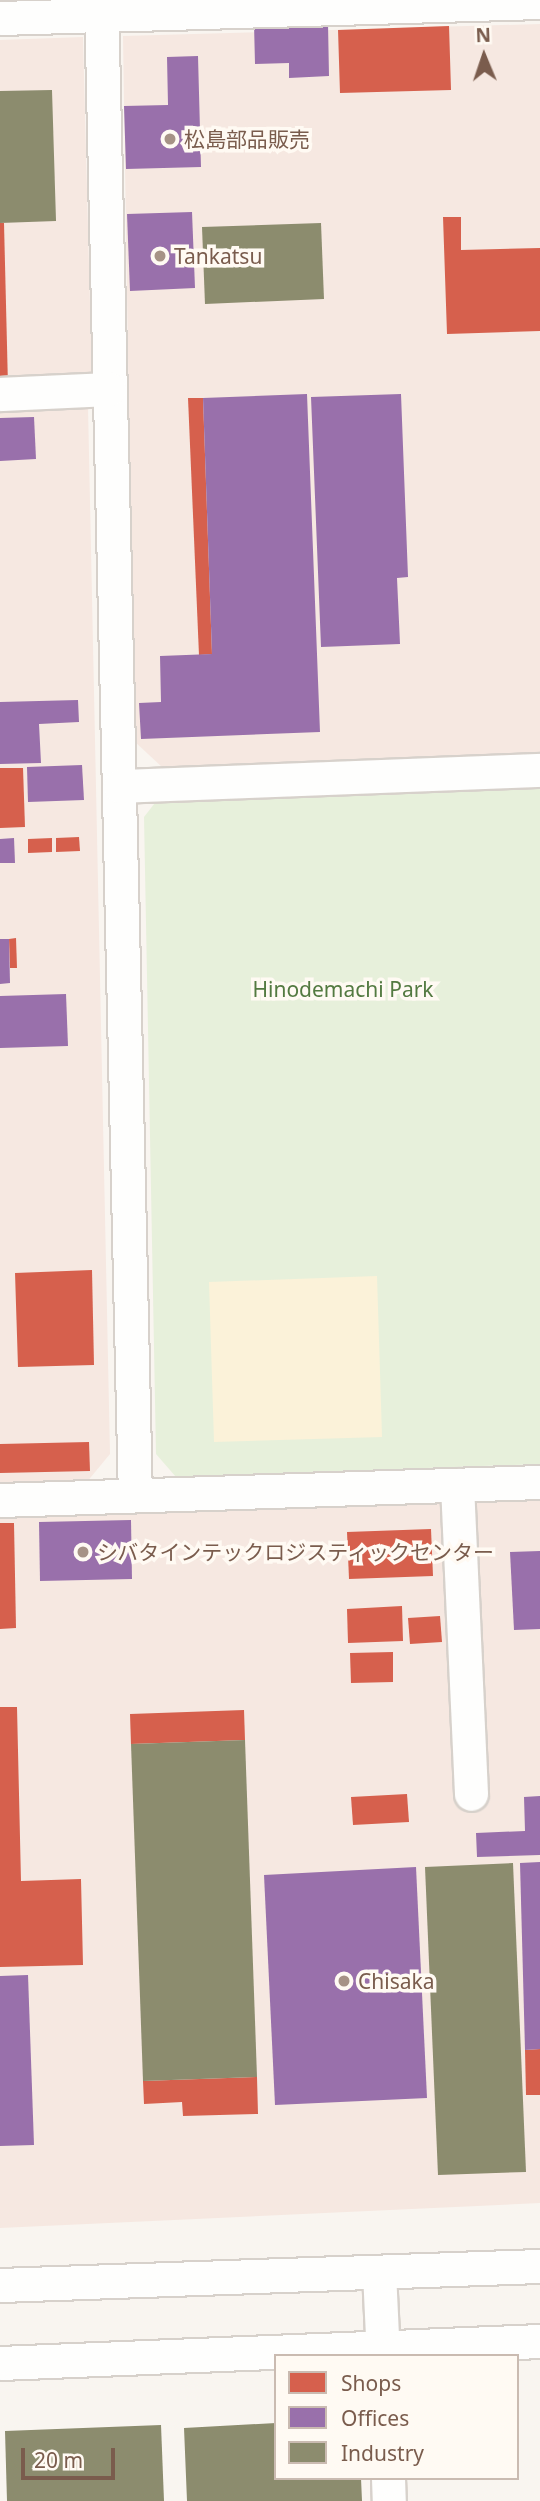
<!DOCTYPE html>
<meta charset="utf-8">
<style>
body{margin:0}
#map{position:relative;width:540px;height:2501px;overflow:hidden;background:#f9f5f0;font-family:"Noto Sans","Noto Sans JP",sans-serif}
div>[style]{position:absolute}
.commercial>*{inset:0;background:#f6e8e1}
.green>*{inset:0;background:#e7f0db}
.sand>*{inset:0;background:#fbf2d9}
.shops>*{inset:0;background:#d6604d}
.offices>*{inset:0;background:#9970ab}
.industry>*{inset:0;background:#8c8c6e}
.roads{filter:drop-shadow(2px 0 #d7d1cb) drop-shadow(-2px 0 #d7d1cb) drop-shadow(0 2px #d7d1cb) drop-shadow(0 -2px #d7d1cb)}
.minor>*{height:33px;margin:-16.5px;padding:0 16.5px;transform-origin:16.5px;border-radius:16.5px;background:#fefefd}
.dots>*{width:19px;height:19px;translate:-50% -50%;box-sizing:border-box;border:4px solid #fffaf3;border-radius:50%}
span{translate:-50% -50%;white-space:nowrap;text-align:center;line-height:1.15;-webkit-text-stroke:7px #fffaf3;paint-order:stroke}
.poi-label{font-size:21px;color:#7a5c4d}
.left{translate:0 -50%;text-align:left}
.park-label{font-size:21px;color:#537a41}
.legend{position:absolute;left:274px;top:2354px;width:245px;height:126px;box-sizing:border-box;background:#fffaf3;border:2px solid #cabbb1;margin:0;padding:9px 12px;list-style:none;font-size:21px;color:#7a5c4d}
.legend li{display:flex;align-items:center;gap:14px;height:35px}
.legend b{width:35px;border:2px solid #cabbb1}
.north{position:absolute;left:449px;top:21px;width:70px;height:70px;-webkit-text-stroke:5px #fffaf3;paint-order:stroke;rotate:358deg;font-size:19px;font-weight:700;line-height:28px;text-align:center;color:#7a5c4d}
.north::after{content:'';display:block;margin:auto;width:24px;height:32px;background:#7a5c4d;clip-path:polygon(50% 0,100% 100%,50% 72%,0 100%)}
.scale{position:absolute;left:21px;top:2448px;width:94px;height:32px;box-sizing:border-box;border:4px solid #7a5c4d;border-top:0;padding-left:9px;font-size:21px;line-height:24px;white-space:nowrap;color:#7a5c4d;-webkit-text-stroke:5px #fffaf3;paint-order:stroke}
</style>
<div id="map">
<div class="commercial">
<div style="clip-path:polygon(540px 24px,540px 754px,162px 767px,134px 741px,123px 36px)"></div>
<div style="clip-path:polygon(83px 37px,92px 380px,0 384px,0 40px)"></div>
<div style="clip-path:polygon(88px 406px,110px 1454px,86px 1483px,0 1486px,0 409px)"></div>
<div style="clip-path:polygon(540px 1495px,540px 2203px,0 2228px,0 1514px)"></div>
</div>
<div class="green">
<div style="clip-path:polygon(540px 785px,540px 1464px,176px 1477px,156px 1454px,144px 817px,158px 799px)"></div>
</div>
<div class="sand">
<div style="clip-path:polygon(377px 1276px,382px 1437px,214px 1442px,209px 1282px)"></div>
</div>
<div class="shops">
<div style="clip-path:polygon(449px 26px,451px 90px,340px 93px,338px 30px)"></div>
<div style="clip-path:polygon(443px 217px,461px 217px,461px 250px,540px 248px,540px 331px,447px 334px)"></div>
<div style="clip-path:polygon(0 223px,4px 223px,8px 386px,0 386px)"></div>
<div style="clip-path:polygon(188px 398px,203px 398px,212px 654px,199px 655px)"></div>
<div style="clip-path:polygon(0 768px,23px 768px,25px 827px,0 828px)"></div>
<div style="clip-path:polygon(79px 837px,80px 851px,56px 852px,56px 838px)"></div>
<div style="clip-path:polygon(52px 838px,52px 852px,28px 853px,28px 839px)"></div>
<div style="clip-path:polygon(16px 938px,17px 968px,10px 968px,9px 939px)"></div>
<div style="clip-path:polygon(92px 1270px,94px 1365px,18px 1367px,15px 1273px)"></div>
<div style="clip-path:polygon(89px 1442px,90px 1471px,0 1473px,0 1444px)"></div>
<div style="clip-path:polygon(0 1523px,14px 1523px,16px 1628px,0 1629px)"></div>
<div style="clip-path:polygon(431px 1529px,433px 1576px,349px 1579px,347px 1532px)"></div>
<div style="clip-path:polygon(402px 1606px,403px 1641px,348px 1643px,347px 1609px)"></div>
<div style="clip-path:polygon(440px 1616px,442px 1642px,410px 1644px,408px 1618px)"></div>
<div style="clip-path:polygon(393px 1652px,393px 1682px,351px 1683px,350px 1653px)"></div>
<div style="clip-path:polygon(0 1707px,17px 1707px,21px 1881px,81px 1879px,83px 1965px,0 1967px)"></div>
<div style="clip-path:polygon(244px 1710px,245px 1740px,131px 1744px,130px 1714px)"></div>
<div style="clip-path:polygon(407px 1794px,409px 1822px,353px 1825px,351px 1797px)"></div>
<div style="clip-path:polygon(540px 2049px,540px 2095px,526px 2095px,525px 2050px)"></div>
<div style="clip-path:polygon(257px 2077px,258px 2114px,183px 2116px,182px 2102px,144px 2104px,143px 2081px)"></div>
</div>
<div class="offices">
<div style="clip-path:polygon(328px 23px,329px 76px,289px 78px,289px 63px,255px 64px,254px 24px)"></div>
<div style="clip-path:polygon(198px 56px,201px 167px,126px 169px,124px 106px,168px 105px,167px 57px)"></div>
<div style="clip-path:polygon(192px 212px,195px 288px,130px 291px,127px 214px)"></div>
<div style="clip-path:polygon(307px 394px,320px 732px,141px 739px,139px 703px,161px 702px,160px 656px,212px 654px,203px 398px)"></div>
<div style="clip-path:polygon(401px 394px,408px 577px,397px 578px,400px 644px,321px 647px,311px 397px)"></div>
<div style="clip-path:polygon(34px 417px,36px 459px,0 461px,0 418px)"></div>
<div style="clip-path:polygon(78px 700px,79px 722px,39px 724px,41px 763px,0 764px,0 702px)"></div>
<div style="clip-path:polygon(82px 765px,84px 800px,28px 802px,27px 767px)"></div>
<div style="clip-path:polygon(14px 838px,15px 863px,0 863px,0 839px)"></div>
<div style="clip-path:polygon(0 939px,9px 939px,10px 983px,0 984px)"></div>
<div style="clip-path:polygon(66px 994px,68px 1046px,0 1048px,0 996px)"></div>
<div style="clip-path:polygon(131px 1520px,132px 1579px,40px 1581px,39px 1522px)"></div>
<div style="clip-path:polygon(540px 1551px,540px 1629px,514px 1630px,510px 1552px)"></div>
<div style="clip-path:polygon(540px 1796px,540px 1855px,477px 1857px,476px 1833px,525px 1831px,524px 1797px)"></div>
<div style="clip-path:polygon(540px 1862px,540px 2049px,525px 2050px,520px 1863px)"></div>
<div style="clip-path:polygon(416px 1867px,427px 2098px,275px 2105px,264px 1875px)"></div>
<div style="clip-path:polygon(28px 1975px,34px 2145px,0 2146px,0 1976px)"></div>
</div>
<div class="industry">
<div style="clip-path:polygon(52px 90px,56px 221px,0 223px,0 91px)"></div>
<div style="clip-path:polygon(321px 223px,324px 299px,205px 304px,202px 227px)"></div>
<div style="clip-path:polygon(245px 1740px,257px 2077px,143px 2081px,131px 1744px)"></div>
<div style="clip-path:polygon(513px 1863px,526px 2172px,438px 2175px,425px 1867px)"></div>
<div style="clip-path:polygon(276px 2423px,276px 2478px,361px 2478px,362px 2501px,187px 2501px,184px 2428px)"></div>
<div style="clip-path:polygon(161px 2425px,164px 2501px,7px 2501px,5px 2431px)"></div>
</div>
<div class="roads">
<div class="minor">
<div style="left:101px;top:0;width:1494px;rotate:88.7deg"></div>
<div style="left:0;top:18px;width:540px;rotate:-1.7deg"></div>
<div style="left:0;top:394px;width:109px;rotate:-2.6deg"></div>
<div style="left:120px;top:786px;width:420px;rotate:-2.2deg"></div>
<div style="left:457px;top:1485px;width:309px;rotate:87.4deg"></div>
<div style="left:0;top:1500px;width:540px;rotate:-1.91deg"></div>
<div style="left:379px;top:2272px;width:84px;rotate:87.3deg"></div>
<div style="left:0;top:2285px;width:540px;rotate:-2.02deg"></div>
<div style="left:0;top:2363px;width:540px;rotate:-2.33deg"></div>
<div style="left:388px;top:2478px;width:23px;rotate:88deg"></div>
</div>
</div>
<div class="dots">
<div style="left:170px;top:139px;background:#a69286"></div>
<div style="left:160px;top:256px;background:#a69286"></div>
<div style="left:83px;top:1552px;background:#a69286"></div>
<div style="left:344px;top:1981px;background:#a69286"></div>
</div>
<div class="poi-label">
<span class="left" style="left:184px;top:139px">松島部品販売</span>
<span class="left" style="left:174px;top:256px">Tankatsu</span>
<span class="left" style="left:97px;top:1552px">シバタインテックロジスティックセンター</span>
<span class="left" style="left:358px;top:1981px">Chisaka</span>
</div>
<div class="park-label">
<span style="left:343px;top:989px">Hinodemachi Park</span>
</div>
<ul class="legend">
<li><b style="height:19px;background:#d6604d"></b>Shops</li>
<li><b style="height:19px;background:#9970ab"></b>Offices</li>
<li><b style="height:19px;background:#8c8c6e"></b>Industry</li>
</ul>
<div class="north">N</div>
<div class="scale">20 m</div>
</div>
